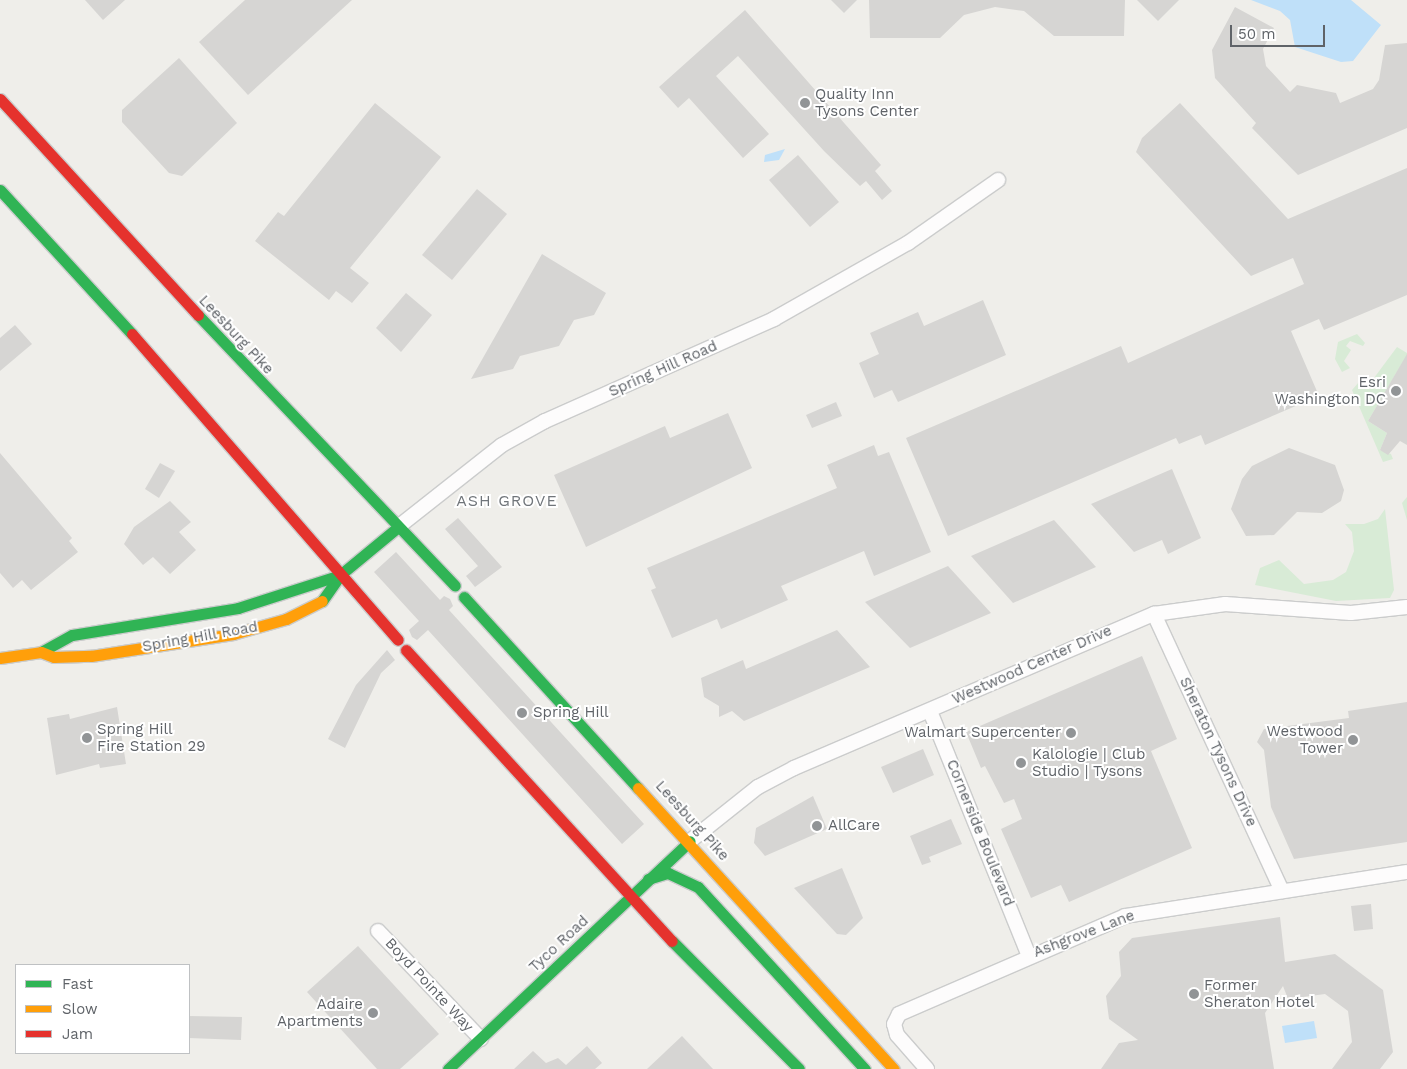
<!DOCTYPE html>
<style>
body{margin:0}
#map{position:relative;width:1407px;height:1069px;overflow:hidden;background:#efeeea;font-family:"Work Sans",sans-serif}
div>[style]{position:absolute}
.green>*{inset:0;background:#d8ebd6}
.water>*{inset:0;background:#bfe0f9}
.building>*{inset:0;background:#d6d5d3}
.roads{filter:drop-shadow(1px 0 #cbcccc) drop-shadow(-1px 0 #cbcccc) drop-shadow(0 1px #cbcccc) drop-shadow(0 -1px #cbcccc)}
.street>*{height:14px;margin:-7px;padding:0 7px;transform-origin:7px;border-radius:7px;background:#fdfcfc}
.fast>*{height:11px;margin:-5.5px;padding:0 5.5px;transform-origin:5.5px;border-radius:5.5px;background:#30b455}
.slow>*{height:11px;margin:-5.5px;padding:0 5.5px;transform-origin:5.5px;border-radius:5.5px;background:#ff9f0a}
.jam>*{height:11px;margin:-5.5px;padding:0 5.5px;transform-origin:5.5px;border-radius:5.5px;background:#e5322d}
.dots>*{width:14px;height:14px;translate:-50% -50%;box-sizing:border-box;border:2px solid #fff;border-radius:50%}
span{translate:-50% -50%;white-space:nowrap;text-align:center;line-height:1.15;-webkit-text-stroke:4px #fff;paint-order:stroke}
.poi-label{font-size:15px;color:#5f6368}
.left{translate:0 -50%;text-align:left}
.right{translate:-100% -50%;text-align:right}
.street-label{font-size:15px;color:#5f6368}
.neighbourhood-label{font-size:16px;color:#70757a;letter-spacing:1px}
.legend{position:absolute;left:15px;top:964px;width:175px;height:90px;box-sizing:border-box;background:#fff;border:1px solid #bfc1c3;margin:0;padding:6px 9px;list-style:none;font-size:15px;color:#5f6368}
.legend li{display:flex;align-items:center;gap:10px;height:25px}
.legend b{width:25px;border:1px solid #bfc1c3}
.scale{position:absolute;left:1230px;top:25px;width:95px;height:22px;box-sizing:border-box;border:2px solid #5f6368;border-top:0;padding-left:6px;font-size:15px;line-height:18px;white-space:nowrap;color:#5f6368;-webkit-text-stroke:4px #fff;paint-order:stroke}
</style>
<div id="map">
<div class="green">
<div style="clip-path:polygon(1357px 334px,1365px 343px,1363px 346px,1350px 341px,1346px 346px,1351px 350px,1344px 361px,1350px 368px,1342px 372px,1335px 359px,1338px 342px)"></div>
<div style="clip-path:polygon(1397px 347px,1407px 353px,1407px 361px,1404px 360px,1368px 421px,1387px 433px,1380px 450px,1391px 454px,1393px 459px,1383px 462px,1352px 390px,1359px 382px,1368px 386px)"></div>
<div style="clip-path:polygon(1407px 497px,1407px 520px,1402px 503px)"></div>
<div style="clip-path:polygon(1385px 509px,1394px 590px,1390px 598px,1336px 601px,1255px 585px,1260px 568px,1279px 560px,1304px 584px,1333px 580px,1346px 572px,1354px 551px,1352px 532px,1345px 524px,1364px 524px,1378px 519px)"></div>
</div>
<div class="water">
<div style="clip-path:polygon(1251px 0,1351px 0,1381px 25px,1353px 61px,1341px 62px,1295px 47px,1290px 20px,1280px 11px)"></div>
<div style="clip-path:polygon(785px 149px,779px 160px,764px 162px,765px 155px)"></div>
<div style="clip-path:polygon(1314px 1021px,1317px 1038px,1285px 1043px,1282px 1026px)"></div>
</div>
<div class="building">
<div style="clip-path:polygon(85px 0,125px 0,103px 20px)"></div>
<div style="clip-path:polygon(245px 0,352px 0,248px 95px,199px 42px)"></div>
<div style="clip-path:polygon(831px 0,857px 0,844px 13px)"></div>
<div style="clip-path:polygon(869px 0,1125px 0,1124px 36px,1054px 36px,1024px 11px,995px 7px,964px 15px,940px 38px,870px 38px)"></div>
<div style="clip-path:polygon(1137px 0,1179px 0,1158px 21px)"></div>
<div style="clip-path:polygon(1235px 7px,1274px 28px,1263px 49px,1266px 66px,1290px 92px,1297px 85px,1336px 93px,1340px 103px,1373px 89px,1379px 80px,1385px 45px,1407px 43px,1407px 128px,1298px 175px,1252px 128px,1256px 123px,1215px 78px,1212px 50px)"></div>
<div style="clip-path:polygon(745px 10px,881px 165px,875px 171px,892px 191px,882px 200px,866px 181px,860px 186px,824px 151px,738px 56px,716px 76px,769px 134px,743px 158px,689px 98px,678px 108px,659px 87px)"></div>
<div style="clip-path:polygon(179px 58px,237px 123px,182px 176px,169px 173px,122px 122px,122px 110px)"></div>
<div style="clip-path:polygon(375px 103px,441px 157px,350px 268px,369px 283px,352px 303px,336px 291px,329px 300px,255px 241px,278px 212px,284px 216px)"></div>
<div style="clip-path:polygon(1180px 103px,1288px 219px,1407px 168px,1407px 295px,1324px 330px,1319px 319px,1291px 331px,1319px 396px,1205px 445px,1201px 435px,1179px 444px,1176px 438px,948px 536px,906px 438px,1121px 346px,1128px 363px,1304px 284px,1293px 258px,1251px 276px,1136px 152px,1142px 138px)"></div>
<div style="clip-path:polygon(798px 155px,839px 202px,810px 227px,769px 180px)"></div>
<div style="clip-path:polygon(477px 189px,507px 214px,452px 280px,422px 255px)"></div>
<div style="clip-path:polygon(542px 254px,606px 293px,594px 315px,574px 320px,559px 346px,520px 356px,513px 369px,471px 379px)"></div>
<div style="clip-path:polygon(406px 293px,432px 315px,401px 352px,376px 328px)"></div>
<div style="clip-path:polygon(983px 300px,1006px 355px,898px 402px,892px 390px,874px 398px,859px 363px,879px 354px,870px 333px,918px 312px,924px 326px)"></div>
<div style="clip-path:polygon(15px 325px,32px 344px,0 371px,0 338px)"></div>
<div style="clip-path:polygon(1407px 354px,1407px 445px,1400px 441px,1388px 455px,1380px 450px,1387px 433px,1368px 421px)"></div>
<div style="clip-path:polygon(836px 402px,842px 416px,812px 428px,806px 415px)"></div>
<div style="clip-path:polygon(728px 413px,752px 468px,586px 547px,554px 475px,665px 426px,670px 438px)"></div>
<div style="clip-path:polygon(874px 445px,878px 456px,889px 452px,931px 552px,874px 576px,864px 551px,781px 586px,788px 600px,721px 629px,717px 619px,672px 638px,651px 590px,656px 588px,647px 568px,837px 488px,827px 465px)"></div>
<div style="clip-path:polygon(1289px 448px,1335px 465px,1344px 490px,1341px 501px,1322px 513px,1297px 512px,1274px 535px,1246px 536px,1231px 509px,1242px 479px,1252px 466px)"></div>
<div style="clip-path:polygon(0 453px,72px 538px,69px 541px,78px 552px,31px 590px,22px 580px,13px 588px,0 573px)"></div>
<div style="clip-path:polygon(160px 463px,175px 471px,159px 498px,145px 489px)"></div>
<div style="clip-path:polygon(1172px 469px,1201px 538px,1168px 554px,1162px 540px,1134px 552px,1091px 504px)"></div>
<div style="clip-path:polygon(170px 501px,191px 522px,179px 532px,196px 550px,170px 574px,153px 557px,143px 565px,124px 544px,134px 527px)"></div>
<div style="clip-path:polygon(458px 518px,502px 567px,475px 587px,466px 576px,478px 566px,445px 529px)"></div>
<div style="clip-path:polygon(1054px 520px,1096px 567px,1013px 603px,971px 556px)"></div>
<div style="clip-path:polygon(396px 552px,440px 600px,444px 596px,450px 599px,453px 606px,449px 610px,644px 824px,622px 844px,428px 630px,417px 640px,412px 637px,409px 630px,419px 621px,374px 572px)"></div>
<div style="clip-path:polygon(948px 566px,991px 613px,910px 648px,865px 602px)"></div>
<div style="clip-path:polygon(837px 630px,870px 667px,744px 721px,732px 711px,719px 717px,719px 706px,704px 697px,701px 678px,743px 660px,746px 669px)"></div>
<div style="clip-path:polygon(387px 650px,395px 660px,381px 673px,345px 748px,328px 739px,356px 685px)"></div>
<div style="clip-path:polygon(1142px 656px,1177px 739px,1151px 751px,1192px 848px,1069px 902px,1061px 885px,1031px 898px,1001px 829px,1022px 819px,1014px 799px,1004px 803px,985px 766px,981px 768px,966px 732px)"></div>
<div style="clip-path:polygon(1407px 702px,1407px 842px,1294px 859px,1271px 807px,1264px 750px,1257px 742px,1264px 729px,1349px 718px,1348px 711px)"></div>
<div style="clip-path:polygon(117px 707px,126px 764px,100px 768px,99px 764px,56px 775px,47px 718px,69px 714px,70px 719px)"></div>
<div style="clip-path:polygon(923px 749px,934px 775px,893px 793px,881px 767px)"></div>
<div style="clip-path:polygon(813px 796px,827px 829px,765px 856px,754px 843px,756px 828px)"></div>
<div style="clip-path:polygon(951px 819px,962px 844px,929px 857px,931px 862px,922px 865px,910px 836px)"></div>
<div style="clip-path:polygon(842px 868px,863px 918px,846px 935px,837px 934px,794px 888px)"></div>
<div style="clip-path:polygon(1371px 904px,1373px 929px,1354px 931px,1351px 906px)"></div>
<div style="clip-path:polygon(1280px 917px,1285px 962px,1335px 954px,1383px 990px,1393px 1052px,1380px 1069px,1332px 1069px,1352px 1042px,1348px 1011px,1325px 994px,1288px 999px,1283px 986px,1265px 1013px,1274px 1069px,1101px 1069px,1119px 1043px,1138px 1040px,1109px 1019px,1106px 996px,1121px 976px,1119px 952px,1132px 938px)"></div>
<div style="clip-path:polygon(358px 946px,439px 1034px,400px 1069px,377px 1069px,307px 992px)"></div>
<div style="clip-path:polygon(189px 1016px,242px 1017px,241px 1040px,189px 1038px)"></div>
<div style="clip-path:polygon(682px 1036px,713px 1069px,647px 1069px)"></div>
<div style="clip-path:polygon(587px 1046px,602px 1063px,595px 1069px,514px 1069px,533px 1051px,546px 1063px,558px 1058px,566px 1065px)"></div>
</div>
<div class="roads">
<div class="street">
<div style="left:398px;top:527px;width:132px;rotate:-38.3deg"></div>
<div style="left:502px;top:445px;width:49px;rotate:-29.2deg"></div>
<div style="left:545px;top:421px;width:251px;rotate:-24deg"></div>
<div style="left:774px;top:319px;width:154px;rotate:-29.6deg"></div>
<div style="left:908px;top:243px;width:110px;rotate:-35deg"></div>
<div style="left:1154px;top:614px;width:305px;rotate:65.2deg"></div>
<div style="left:930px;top:711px;width:264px;rotate:68deg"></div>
<div style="left:690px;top:841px;width:87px;rotate:-38.5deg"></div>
<div style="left:758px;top:787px;width:41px;rotate:-27.8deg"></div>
<div style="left:794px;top:768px;width:392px;rotate:-23.2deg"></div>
<div style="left:1154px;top:614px;width:72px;rotate:-8deg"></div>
<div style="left:1225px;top:604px;width:126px;rotate:4.1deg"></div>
<div style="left:1351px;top:613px;width:56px;rotate:-6.1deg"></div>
<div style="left:378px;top:931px;width:149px;rotate:46.4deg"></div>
<div style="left:927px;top:1069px;width:45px;rotate:-131.4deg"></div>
<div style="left:897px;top:1035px;width:11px;rotate:-105deg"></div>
<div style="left:894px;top:1024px;width:11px;rotate:-63deg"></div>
<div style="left:899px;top:1014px;width:246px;rotate:-23.4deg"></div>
<div style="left:1125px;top:916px;width:285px;rotate:-8.9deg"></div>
</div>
<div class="fast">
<div style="left:0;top:190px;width:195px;rotate:47.5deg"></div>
<div style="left:198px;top:315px;width:373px;rotate:46.5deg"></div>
<div style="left:464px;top:597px;width:258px;rotate:47.7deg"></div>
<div style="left:322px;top:601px;width:32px;rotate:-55deg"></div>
<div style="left:340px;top:575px;width:75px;rotate:-39.6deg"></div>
<div style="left:41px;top:652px;width:35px;rotate:-29deg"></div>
<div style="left:72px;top:635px;width:168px;rotate:-9.2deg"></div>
<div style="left:238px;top:608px;width:107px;rotate:-17.9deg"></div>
<div style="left:648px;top:879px;width:21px;rotate:-17deg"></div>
<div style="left:668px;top:873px;width:33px;rotate:25deg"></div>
<div style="left:698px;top:887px;width:247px;rotate:47.5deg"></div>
<div style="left:672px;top:941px;width:180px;rotate:45.2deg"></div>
<div style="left:448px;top:1069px;width:332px;rotate:-43.3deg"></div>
</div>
<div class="slow">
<div style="left:0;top:658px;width:41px;rotate:-8.3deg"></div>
<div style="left:41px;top:652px;width:14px;rotate:21deg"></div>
<div style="left:54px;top:657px;width:37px;rotate:-2deg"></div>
<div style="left:91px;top:656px;width:144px;rotate:-8.8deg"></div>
<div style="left:233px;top:634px;width:55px;rotate:-15.8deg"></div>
<div style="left:286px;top:619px;width:40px;rotate:-26.6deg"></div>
<div style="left:638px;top:788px;width:380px;rotate:47.7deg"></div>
</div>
<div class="jam">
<div style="left:0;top:99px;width:293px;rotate:47.5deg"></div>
<div style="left:132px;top:334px;width:405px;rotate:49deg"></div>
<div style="left:406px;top:650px;width:394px;rotate:47.6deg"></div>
</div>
</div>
<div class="dots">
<div style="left:805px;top:103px;background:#919496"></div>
<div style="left:1396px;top:391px;background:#919496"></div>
<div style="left:522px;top:713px;background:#919496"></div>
<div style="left:1071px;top:733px;background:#919496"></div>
<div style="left:87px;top:738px;background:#919496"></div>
<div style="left:1353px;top:740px;background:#919496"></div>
<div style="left:1021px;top:763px;background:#919496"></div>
<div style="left:817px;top:826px;background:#919496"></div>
<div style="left:1194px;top:994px;background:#919496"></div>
<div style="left:373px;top:1013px;background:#919496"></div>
</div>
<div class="poi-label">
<span class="left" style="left:815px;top:103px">Quality Inn<br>Tysons Center</span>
<span class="right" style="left:1386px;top:391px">Esri<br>Washington DC</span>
<span class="left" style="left:533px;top:713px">Spring Hill</span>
<span class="left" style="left:97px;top:738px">Spring Hill<br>Fire Station 29</span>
<span class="right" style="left:1343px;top:740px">Westwood<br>Tower</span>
<span class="right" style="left:1061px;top:733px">Walmart Supercenter</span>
<span class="left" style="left:1032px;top:763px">Kalologie | Club<br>Studio | Tysons</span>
<span class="left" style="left:828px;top:826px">AllCare</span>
<span class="left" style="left:1204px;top:994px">Former<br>Sheraton Hotel</span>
<span class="right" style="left:363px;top:1013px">Adaire<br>Apartments</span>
</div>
<div class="street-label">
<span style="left:236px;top:335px;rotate:47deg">Leesburg Pike</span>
<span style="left:663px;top:369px;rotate:-24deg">Spring Hill Road</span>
<span style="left:200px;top:637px;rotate:-10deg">Spring Hill Road</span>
<span style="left:1032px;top:665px;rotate:-24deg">Westwood Center Drive</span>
<span style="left:1218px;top:752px;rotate:65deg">Sheraton Tysons Drive</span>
<span style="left:692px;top:821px;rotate:48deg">Leesburg Pike</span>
<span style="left:980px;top:833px;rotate:68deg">Cornerside Boulevard</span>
<span style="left:1084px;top:934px;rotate:-21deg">Ashgrove Lane</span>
<span style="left:559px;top:944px;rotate:-43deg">Tyco Road</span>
<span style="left:429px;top:985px;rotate:47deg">Boyd Pointe Way</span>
</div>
<div class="neighbourhood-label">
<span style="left:507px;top:501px">ASH GROVE</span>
</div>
<ul class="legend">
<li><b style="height:6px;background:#30b455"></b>Fast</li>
<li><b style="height:6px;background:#ff9f0a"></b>Slow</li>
<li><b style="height:6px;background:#e5322d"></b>Jam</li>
</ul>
<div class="scale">50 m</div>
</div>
